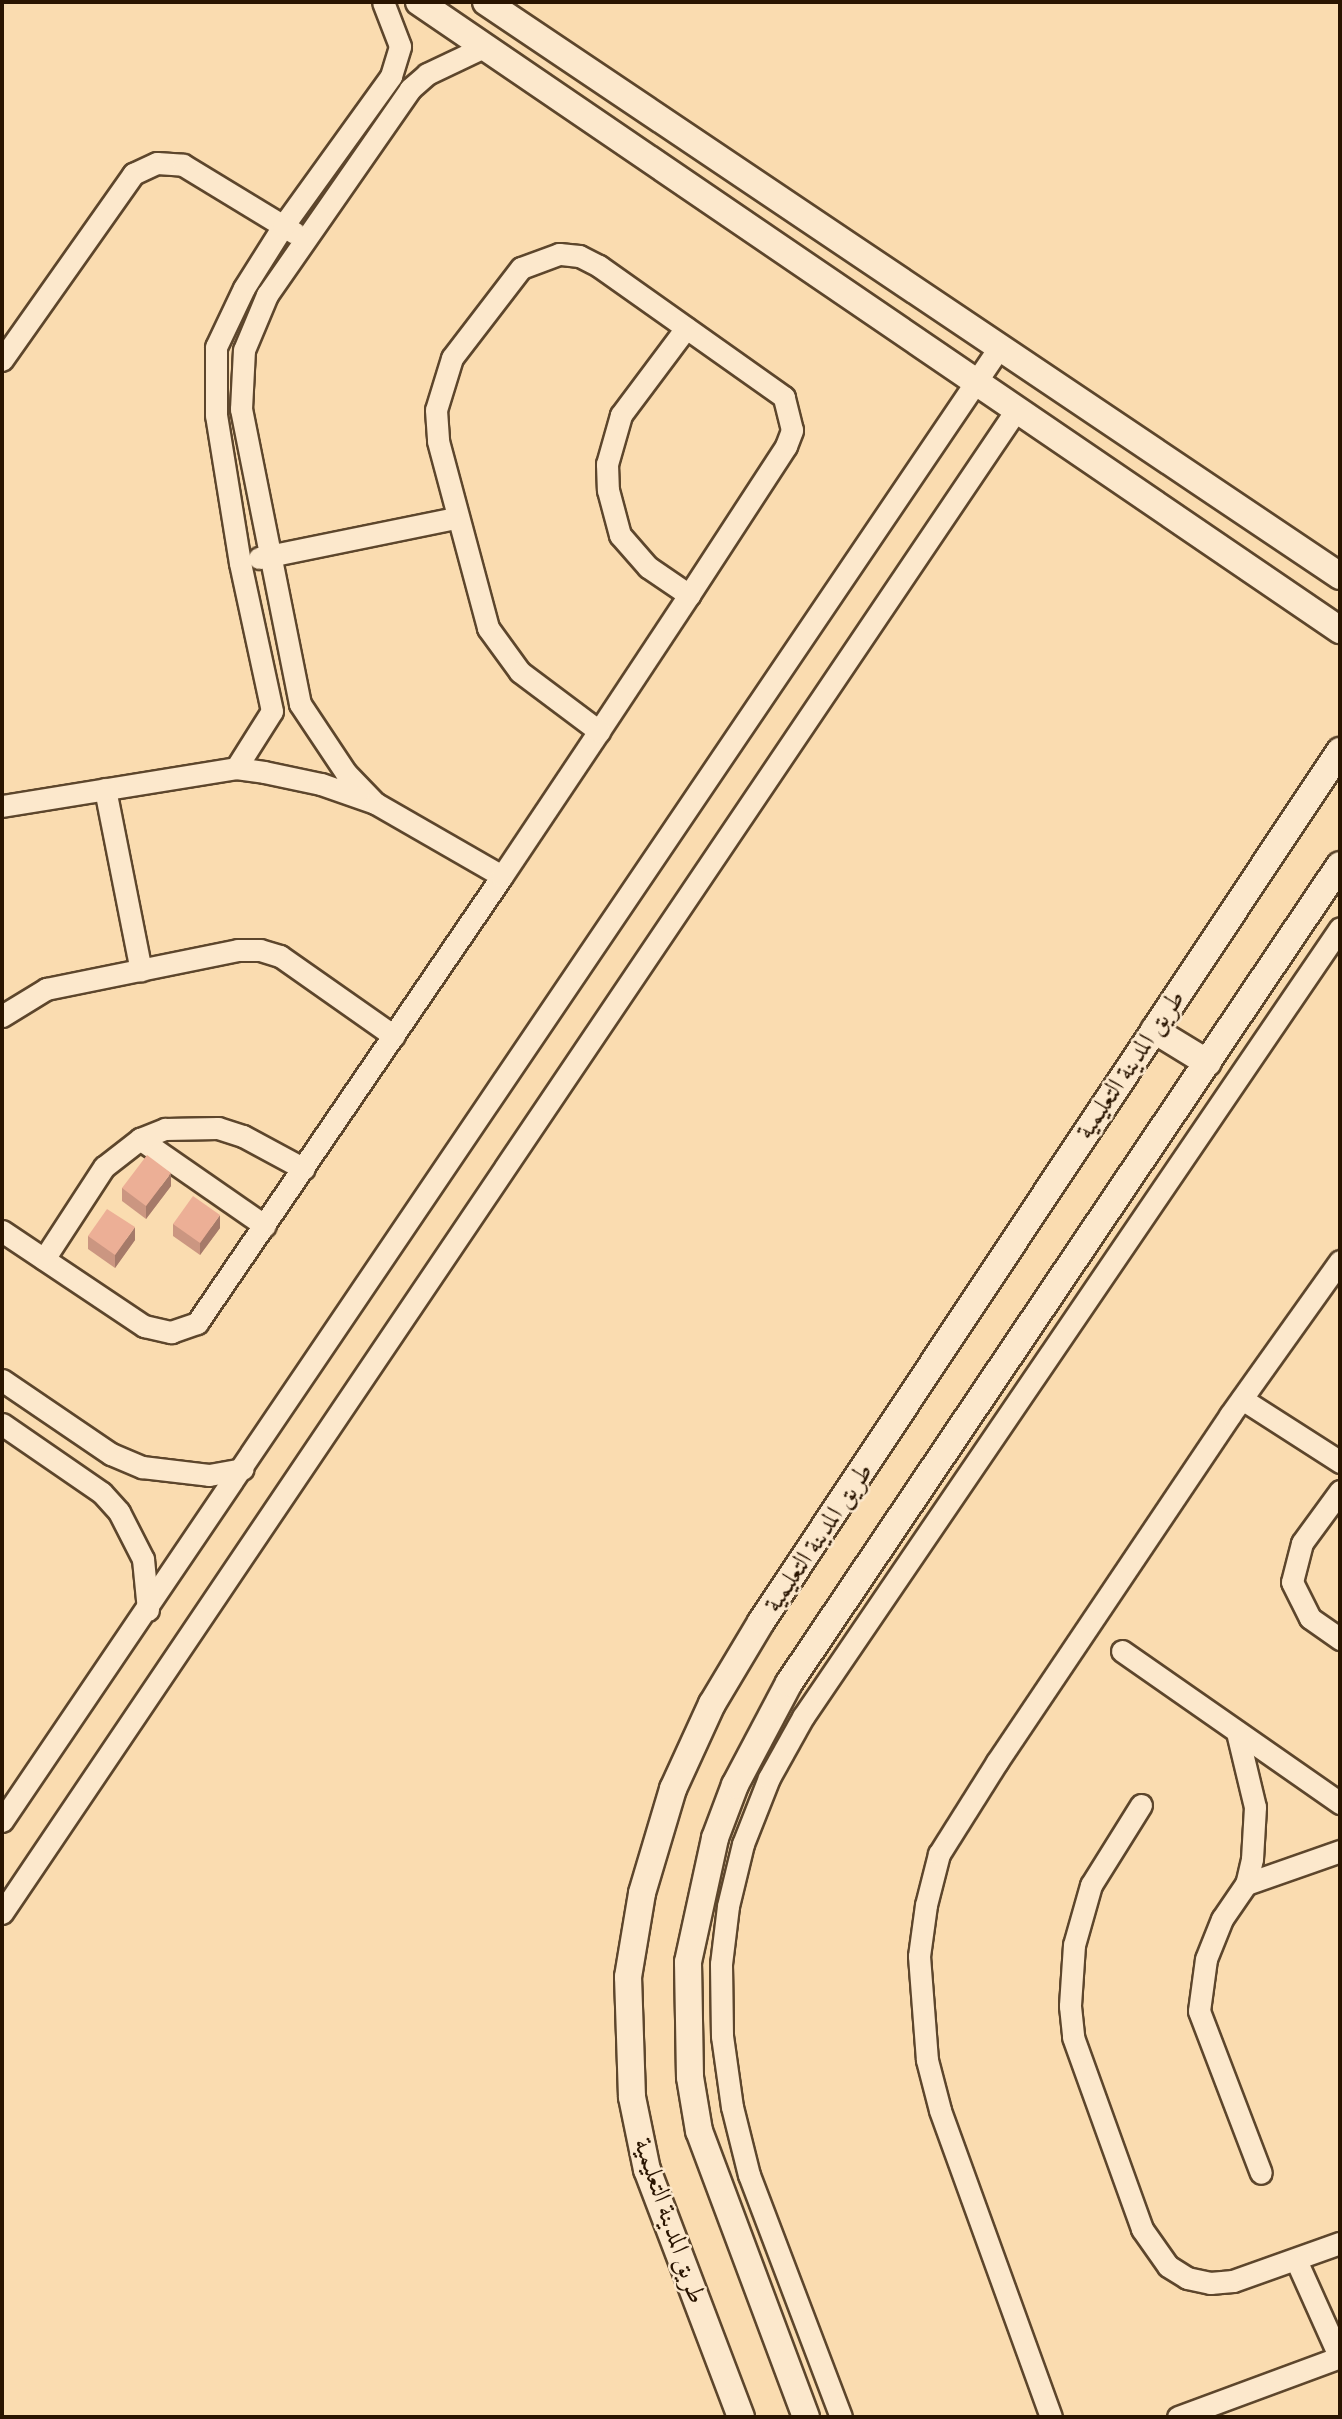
<!DOCTYPE html>
<meta charset="utf-8">
<style>
body{margin:0}
#map{position:relative;width:1342px;height:2419px;overflow:hidden;background:#fadcb0;font-family:"IM FELL Double Pica",Amiri,serif}
div>[style]{position:absolute}
.roads{filter:drop-shadow(2px 0 #5d462c) drop-shadow(-2px 0 #5d462c) drop-shadow(0 2px #5d462c) drop-shadow(0 -2px #5d462c)}
.minor>*{height:21px;margin:-10.5px;padding:0 10.5px;transform-origin:10.5px;border-radius:10.5px;background:#fce8cc}
.tertiary>*{height:26px;margin:-13px;padding:0 13px;transform-origin:13px;border-radius:13px;background:#fce8cc}
.wall>*{inset:0;background:#cb9681}
.shaded-wall>*{inset:0;background:#a57a69}
.building>*{inset:0;background:#ecaf96}
span{translate:-50% -50%;white-space:nowrap;text-align:center;line-height:1.15;-webkit-text-stroke:5px #fce8cc;paint-order:stroke}
.street-label{font-size:26px;color:#291400}
.frame{position:absolute;inset:0;border:4px solid #291400;pointer-events:none}
</style>
<div id="map">
<div class="roads">
<div class="minor">
<div style="left:686px;top:328px;width:109px;rotate:126.8deg"></div>
<div style="left:621px;top:415px;width:51px;rotate:105.9deg"></div>
<div style="left:607px;top:464px;width:26px;rotate:88deg"></div>
<div style="left:608px;top:490px;width:47px;rotate:75.1deg"></div>
<div style="left:620px;top:535px;width:43px;rotate:48.8deg"></div>
<div style="left:648px;top:567px;width:50px;rotate:34.3deg"></div>
<div style="left:2px;top:360px;width:228px;rotate:-54.8deg"></div>
<div style="left:133px;top:174px;width:26px;rotate:-25deg"></div>
<div style="left:157px;top:163px;width:26px;rotate:4deg"></div>
<div style="left:183px;top:165px;width:131px;rotate:31.3deg"></div>
<div style="left:259px;top:558px;width:201px;rotate:-11.5deg"></div>
<div style="left:236px;top:768px;width:67px;rotate:-57.7deg"></div>
<div style="left:272px;top:711px;width:151px;rotate:-102.2deg"></div>
<div style="left:240px;top:563px;width:150px;rotate:-99.2deg"></div>
<div style="left:216px;top:415px;width:68px;rotate:-90deg"></div>
<div style="left:216px;top:347px;width:65px;rotate:-64.6deg"></div>
<div style="left:244px;top:288px;width:73px;rotate:-57.8deg"></div>
<div style="left:283px;top:226px;width:185px;rotate:-54.2deg"></div>
<div style="left:391px;top:76px;width:31px;rotate:-73deg"></div>
<div style="left:400px;top:46px;width:47px;rotate:-111.1deg"></div>
<div style="left:105px;top:789px;width:185px;rotate:78.8deg"></div>
<div style="left:375px;top:803px;width:42px;rotate:-134deg"></div>
<div style="left:346px;top:773px;width:83px;rotate:-123.7deg"></div>
<div style="left:300px;top:704px;width:301px;rotate:-101.3deg"></div>
<div style="left:241px;top:409px;width:59px;rotate:-87.1deg"></div>
<div style="left:244px;top:350px;width:60px;rotate:-67.3deg"></div>
<div style="left:267px;top:295px;width:251px;rotate:-55.2deg"></div>
<div style="left:410px;top:89px;width:23px;rotate:-41deg"></div>
<div style="left:427px;top:74px;width:65px;rotate:-25.4deg"></div>
<div style="left:2px;top:806px;width:237px;rotate:-9.2deg"></div>
<div style="left:236px;top:768px;width:28px;rotate:8deg"></div>
<div style="left:264px;top:772px;width:58px;rotate:11.9deg"></div>
<div style="left:321px;top:784px;width:57px;rotate:19.4deg"></div>
<div style="left:375px;top:803px;width:146px;rotate:29.9deg"></div>
<div style="left:2px;top:1016px;width:52px;rotate:-31.5deg"></div>
<div style="left:46px;top:989px;width:196px;rotate:-11.5deg"></div>
<div style="left:238px;top:950px;width:22px"></div>
<div style="left:260px;top:950px;width:21px;rotate:17deg"></div>
<div style="left:280px;top:956px;width:139px;rotate:35.1deg"></div>
<div style="left:140px;top:1139px;width:152px;rotate:34.8deg"></div>
<div style="left:2px;top:1231px;width:171px;rotate:33.8deg"></div>
<div style="left:144px;top:1326px;width:28px;rotate:13deg"></div>
<div style="left:171px;top:1332px;width:28px;rotate:-19deg"></div>
<div style="left:197px;top:1323px;width:541px;rotate:-55.69deg"></div>
<div style="left:502px;top:876px;width:174px;rotate:-56.2deg"></div>
<div style="left:599px;top:731px;width:163px;rotate:-56.5deg"></div>
<div style="left:689px;top:595px;width:178px;rotate:-56.9deg"></div>
<div style="left:786px;top:446px;width:17px;rotate:-69deg"></div>
<div style="left:792px;top:430px;width:34px;rotate:-104deg"></div>
<div style="left:784px;top:397px;width:227px;rotate:-144.7deg"></div>
<div style="left:599px;top:266px;width:22px;rotate:-153deg"></div>
<div style="left:579px;top:256px;width:20px;rotate:-174deg"></div>
<div style="left:559px;top:254px;width:40px;rotate:159.8deg"></div>
<div style="left:521px;top:268px;width:113px;rotate:127.5deg"></div>
<div style="left:452px;top:358px;width:54px;rotate:107.1deg"></div>
<div style="left:436px;top:410px;width:31px;rotate:86deg"></div>
<div style="left:438px;top:441px;width:194px;rotate:75deg"></div>
<div style="left:488px;top:628px;width:54px;rotate:54deg"></div>
<div style="left:520px;top:672px;width:99px;rotate:36.8deg"></div>
<div style="left:44px;top:1259px;width:110px;rotate:-56.9deg"></div>
<div style="left:104px;top:1167px;width:46px;rotate:-37.9deg"></div>
<div style="left:140px;top:1139px;width:27px;rotate:-22deg"></div>
<div style="left:165px;top:1129px;width:53px;rotate:-1.1deg"></div>
<div style="left:218px;top:1128px;width:26px;rotate:18deg"></div>
<div style="left:243px;top:1136px;width:69px;rotate:28.4deg"></div>
<div style="left:2px;top:1380px;width:132px;rotate:34.2deg"></div>
<div style="left:111px;top:1454px;width:34px;rotate:23deg"></div>
<div style="left:142px;top:1467px;width:67px;rotate:6.8deg"></div>
<div style="left:209px;top:1475px;width:34px;rotate:-10deg"></div>
<div style="left:1242px;top:1399px;width:117px;rotate:32.7deg"></div>
<div style="left:2px;top:1424px;width:121px;rotate:34.6deg"></div>
<div style="left:102px;top:1493px;width:25px;rotate:48deg"></div>
<div style="left:119px;top:1512px;width:53px;rotate:62.9deg"></div>
<div style="left:143px;top:1559px;width:51px;rotate:84.4deg"></div>
<div style="left:1340px;top:1491px;width:64px;rotate:126.2deg"></div>
<div style="left:1302px;top:1543px;width:40px;rotate:104.4deg"></div>
<div style="left:1292px;top:1582px;width:40px;rotate:63.4deg"></div>
<div style="left:1310px;top:1618px;width:37px;rotate:35deg"></div>
<div style="left:1122px;top:1651px;width:266px;rotate:34.9deg"></div>
<div style="left:1237px;top:1732px;width:77px;rotate:76.5deg"></div>
<div style="left:1255px;top:1807px;width:52px;rotate:93.3deg"></div>
<div style="left:1252px;top:1859px;width:26px;rotate:103deg"></div>
<div style="left:1246px;top:1884px;width:42px;rotate:124.4deg"></div>
<div style="left:1222px;top:1919px;width:43px;rotate:111.8deg"></div>
<div style="left:1206px;top:1959px;width:52px;rotate:97.7deg"></div>
<div style="left:1199px;top:2011px;width:173px;rotate:69.1deg"></div>
<div style="left:1141px;top:1805px;width:94px;rotate:122deg"></div>
<div style="left:1091px;top:1885px;width:62px;rotate:105.8deg"></div>
<div style="left:1074px;top:1945px;width:61px;rotate:93.8deg"></div>
<div style="left:1070px;top:2006px;width:31px;rotate:84deg"></div>
<div style="left:1073px;top:2037px;width:204px;rotate:70.2deg"></div>
<div style="left:1142px;top:2229px;width:45px;rotate:54.9deg"></div>
<div style="left:1168px;top:2266px;width:22px;rotate:32deg"></div>
<div style="left:1187px;top:2278px;width:24px;rotate:12deg"></div>
<div style="left:1210px;top:2283px;width:23px;rotate:-5deg"></div>
<div style="left:1233px;top:2281px;width:114px;rotate:-19.6deg"></div>
<div style="left:2px;top:1821px;width:1779px;rotate:-55.91deg"></div>
<div style="left:1246px;top:1884px;width:100px;rotate:-19.3deg"></div>
<div style="left:2px;top:1913px;width:1814px;rotate:-55.99deg"></div>
<div style="left:1296px;top:2260px;width:107px;rotate:65.8deg"></div>
<div style="left:841px;top:2417px;width:259px;rotate:-110.8deg"></div>
<div style="left:749px;top:2175px;width:70px;rotate:-104deg"></div>
<div style="left:732px;top:2107px;width:72px;rotate:-98deg"></div>
<div style="left:722px;top:2036px;width:72px;rotate:-90.8deg"></div>
<div style="left:721px;top:1964px;width:58px;rotate:-83.1deg"></div>
<div style="left:728px;top:1906px;width:64px;rotate:-76.4deg"></div>
<div style="left:743px;top:1844px;width:71px;rotate:-68.5deg"></div>
<div style="left:769px;top:1778px;width:70px;rotate:-60.9deg"></div>
<div style="left:803px;top:1717px;width:954px;rotate:-55.76deg"></div>
<div style="left:1051px;top:2417px;width:326px;rotate:-109.9deg"></div>
<div style="left:940px;top:2110px;width:52px;rotate:-104.6deg"></div>
<div style="left:927px;top:2060px;width:104px;rotate:-94.4deg"></div>
<div style="left:919px;top:1956px;width:51px;rotate:-82.2deg"></div>
<div style="left:926px;top:1905px;width:53px;rotate:-75.7deg"></div>
<div style="left:939px;top:1854px;width:109px;rotate:-57.8deg"></div>
<div style="left:997px;top:1762px;width:418px;rotate:-56.1deg"></div>
<div style="left:1230px;top:1415px;width:189px;rotate:-54.5deg"></div>
<div style="left:1178px;top:2417px;width:173px;rotate:-20.3deg"></div>
</div>
<div class="tertiary">
<div style="left:419px;top:2px;width:1115px;rotate:34.29deg"></div>
<div style="left:486px;top:2px;width:1029px;rotate:33.91deg"></div>
<div style="left:1154px;top:1030px;width:63px;rotate:31.4deg"></div>
<div style="left:741px;top:2417px;width:264px;rotate:-110.8deg"></div>
<div style="left:647px;top:2170px;width:75px;rotate:-101.6deg"></div>
<div style="left:632px;top:2097px;width:120px;rotate:-91.9deg"></div>
<div style="left:628px;top:1977px;width:85px;rotate:-80.5deg"></div>
<div style="left:642px;top:1893px;width:109px;rotate:-73.4deg"></div>
<div style="left:673px;top:1789px;width:94px;rotate:-65.4deg"></div>
<div style="left:712px;top:1704px;width:96px;rotate:-59.1deg"></div>
<div style="left:761px;top:1622px;width:1046px;rotate:-56.39deg"></div>
<div style="left:806px;top:2417px;width:305px;rotate:-110.5deg"></div>
<div style="left:699px;top:2131px;width:55px;rotate:-99.5deg"></div>
<div style="left:690px;top:2077px;width:115px;rotate:-91deg"></div>
<div style="left:688px;top:1962px;width:127px;rotate:-77.7deg"></div>
<div style="left:715px;top:1838px;width:57px;rotate:-69.3deg"></div>
<div style="left:735px;top:1785px;width:115px;rotate:-62.1deg"></div>
<div style="left:789px;top:1683px;width:986px;rotate:-56.04deg"></div>
</div>
</div>
<div class="wall">
<div style="clip-path:polygon(171px 1186px,146px 1219px,122px 1201px,122px 1188px)"></div>
<div style="clip-path:polygon(173px 1224px,220px 1228px,200px 1255px,173px 1236px)"></div>
<div style="clip-path:polygon(88px 1236px,135px 1240px,115px 1268px,88px 1249px)"></div>
</div>
<div class="shaded-wall">
<div style="clip-path:polygon(171px 1173px,171px 1186px,146px 1219px,146px 1206px)"></div>
<div style="clip-path:polygon(220px 1215px,220px 1228px,200px 1255px,200px 1243px)"></div>
<div style="clip-path:polygon(135px 1227px,135px 1240px,115px 1268px,115px 1255px)"></div>
</div>
<div class="building">
<div style="clip-path:polygon(147px 1155px,171px 1173px,146px 1206px,122px 1188px)"></div>
<div style="clip-path:polygon(193px 1196px,220px 1215px,200px 1243px,173px 1224px)"></div>
<div style="clip-path:polygon(107px 1209px,135px 1227px,115px 1255px,88px 1236px)"></div>
</div>
<div class="street-label">
<span style="left:1131px;top:1065px;rotate:-56deg">طريق المدينة التعليمية</span>
<span style="left:819px;top:1538px;rotate:-56deg">طريق المدينة التعليمية</span>
<span style="left:669px;top:2221px;rotate:71deg">طريق المدينة التعليمية</span>
</div>
<div class="frame"></div>
</div>
